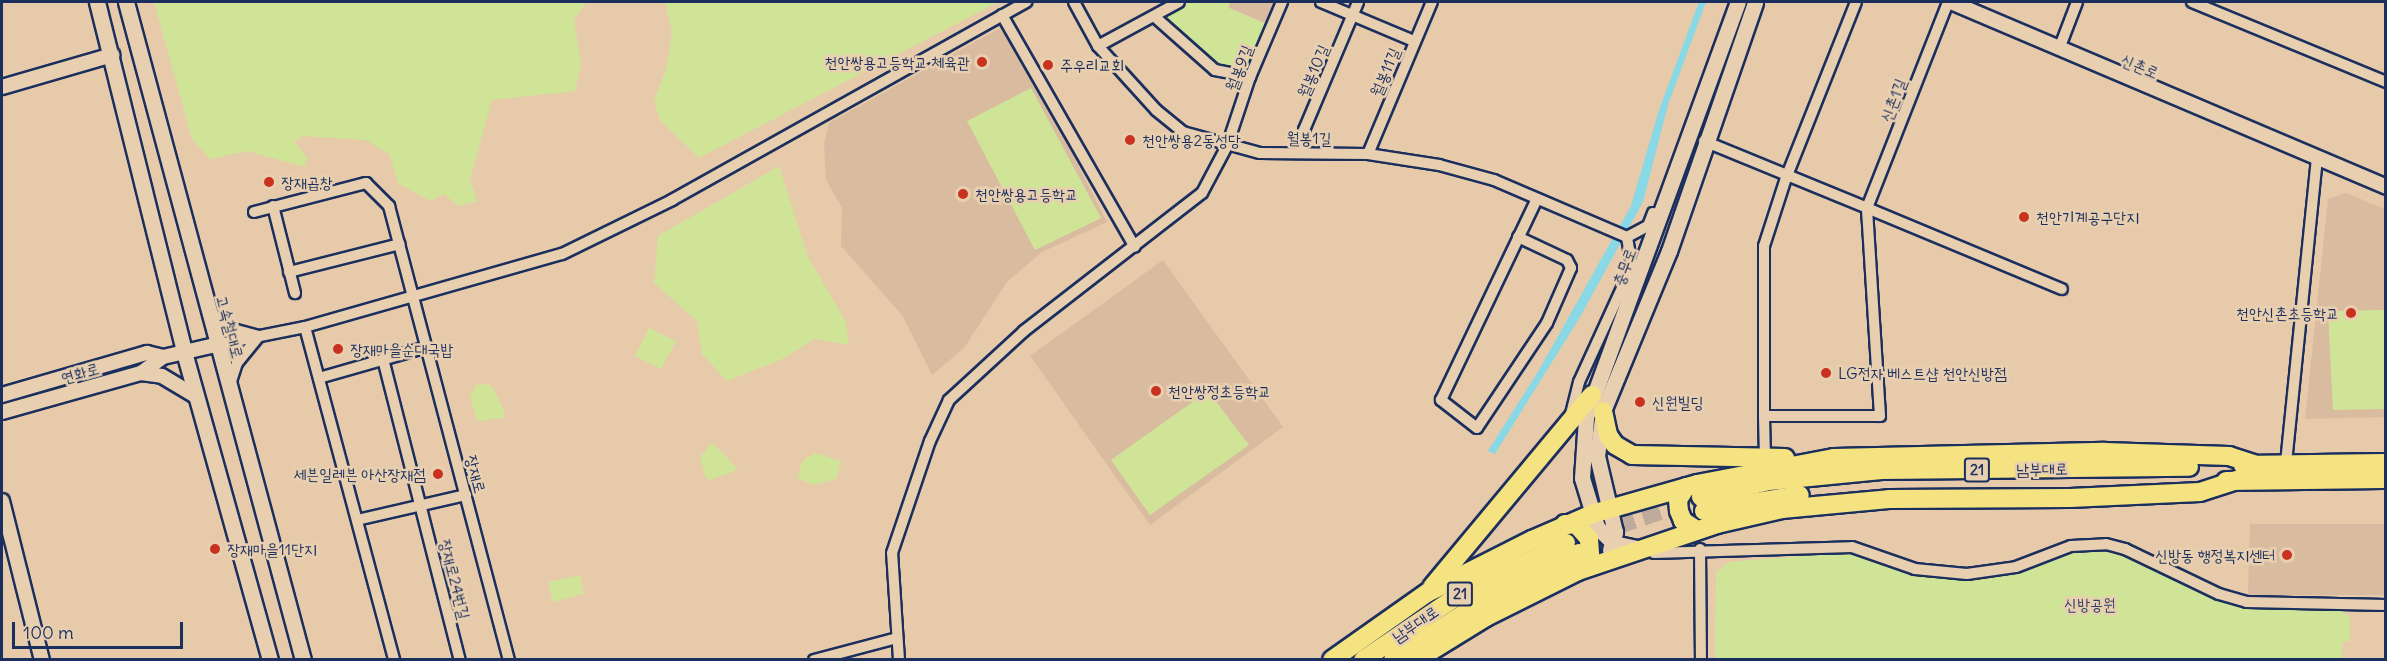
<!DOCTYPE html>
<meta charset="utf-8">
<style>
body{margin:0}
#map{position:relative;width:2387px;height:661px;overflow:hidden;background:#e7caaa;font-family:Delius,"Poor Story",sans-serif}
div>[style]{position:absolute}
.built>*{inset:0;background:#d9bba0}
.green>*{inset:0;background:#d0e498}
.water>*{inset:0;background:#88d8e5}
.trunk-tunnel>*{height:18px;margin-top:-9px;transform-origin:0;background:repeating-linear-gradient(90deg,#beab9b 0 18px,transparent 0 27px)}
.roads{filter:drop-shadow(2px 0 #1b2f5e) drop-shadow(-2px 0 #1b2f5e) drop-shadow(0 2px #1b2f5e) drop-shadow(0 -2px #1b2f5e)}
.minor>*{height:10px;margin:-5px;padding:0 5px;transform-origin:5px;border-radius:5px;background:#e8cfb0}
.tertiary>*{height:14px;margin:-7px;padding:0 7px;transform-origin:7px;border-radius:7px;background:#e8cfb0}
.secondary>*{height:15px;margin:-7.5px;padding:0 7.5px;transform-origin:7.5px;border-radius:7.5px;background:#e8cfb0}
.trunk>*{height:18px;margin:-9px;padding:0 9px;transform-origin:9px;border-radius:9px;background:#f5e382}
.dots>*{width:16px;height:16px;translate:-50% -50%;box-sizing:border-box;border:3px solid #e8cfb0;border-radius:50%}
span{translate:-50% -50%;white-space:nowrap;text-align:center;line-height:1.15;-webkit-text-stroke:5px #e8cfb0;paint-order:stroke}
.shield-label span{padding:2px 4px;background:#e8cfb0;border:2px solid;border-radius:4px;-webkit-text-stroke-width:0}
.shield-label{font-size:15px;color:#1b2f5e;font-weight:700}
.poi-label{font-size:16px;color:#1b2f5e}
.right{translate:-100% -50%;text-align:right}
.left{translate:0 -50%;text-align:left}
.street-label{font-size:16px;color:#1b2f5e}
.park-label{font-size:16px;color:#2d4164}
.frame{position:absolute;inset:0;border:3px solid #1b2f5e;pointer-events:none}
.scale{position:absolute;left:12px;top:622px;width:171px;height:27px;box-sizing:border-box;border:3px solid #1b2f5e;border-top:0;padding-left:8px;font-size:18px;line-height:21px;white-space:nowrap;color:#1b2f5e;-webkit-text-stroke:4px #e8cfb0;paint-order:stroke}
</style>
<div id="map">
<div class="built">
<div style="clip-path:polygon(1230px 2px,1277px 2px,1269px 25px,1228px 7px)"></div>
<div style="clip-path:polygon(1000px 28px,1043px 96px,1107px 222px,1042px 252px,1007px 282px,964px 348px,932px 375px,902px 315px,841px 246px,842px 208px,826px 180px,824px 144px,829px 123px)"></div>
<div style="clip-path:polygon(2346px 193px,2385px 209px,2385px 417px,2305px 419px,2328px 199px)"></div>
<div style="clip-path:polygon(1163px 260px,1283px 427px,1150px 525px,1030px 356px)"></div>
<div style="clip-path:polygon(2250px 524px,2385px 524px,2385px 595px,2248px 595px)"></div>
</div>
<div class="green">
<div style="clip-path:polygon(154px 2px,586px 2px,574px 20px,581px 64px,575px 91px,492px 100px,470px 179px,477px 201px,459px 206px,444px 194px,430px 201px,398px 183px,390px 155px,366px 140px,303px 136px,294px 142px,307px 157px,305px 167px,247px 151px,210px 159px,192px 139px)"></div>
<div style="clip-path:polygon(665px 2px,998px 2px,699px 158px,660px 120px,654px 101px,667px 66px,672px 32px)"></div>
<div style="clip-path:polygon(1185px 2px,1230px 2px,1228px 8px,1269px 25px,1251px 66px,1239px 71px,1216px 66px,1163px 19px)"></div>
<div style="clip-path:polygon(1031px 88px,1101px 218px,1035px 250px,967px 121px)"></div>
<div style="clip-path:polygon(779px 166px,808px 257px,846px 322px,849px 345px,815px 339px,780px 360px,727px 381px,702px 354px,697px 321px,654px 283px,658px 236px)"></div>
<div style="clip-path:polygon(2385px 310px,2385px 409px,2333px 410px,2328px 311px)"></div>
<div style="clip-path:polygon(649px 328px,676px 341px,661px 369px,635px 356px)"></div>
<div style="clip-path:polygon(477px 384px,491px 385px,504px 410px,503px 418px,477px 421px,470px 396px)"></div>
<div style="clip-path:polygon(1208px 391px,1249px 445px,1150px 515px,1111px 460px)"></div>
<div style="clip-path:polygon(712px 443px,723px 453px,738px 470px,709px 480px,705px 476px,700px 457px)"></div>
<div style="clip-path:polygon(816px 453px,841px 461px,836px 479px,814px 485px,797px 478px,803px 460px)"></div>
<div style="clip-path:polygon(2103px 548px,2125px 554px,2248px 607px,2341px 610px,2350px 617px,2350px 641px,2342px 642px,2342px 659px,1715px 660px,1716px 572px,1729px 562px,1848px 552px,1967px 578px,2006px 573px,2078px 549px)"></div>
<div style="clip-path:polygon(580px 575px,584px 594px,553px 602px,548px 582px)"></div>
</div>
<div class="water">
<div style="clip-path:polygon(1699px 2px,1706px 2px,1668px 105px,1643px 202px,1580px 317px,1495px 454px,1488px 451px,1539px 370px,1631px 206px,1659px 110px)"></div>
</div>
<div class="trunk-tunnel">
<div style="left:1566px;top:543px;width:143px;rotate:-18.8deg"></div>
</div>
<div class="roads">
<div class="minor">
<div style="left:1074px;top:2px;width:50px;rotate:61.4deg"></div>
<div style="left:1098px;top:46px;width:86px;rotate:47.8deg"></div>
<div style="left:1156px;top:110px;width:35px;rotate:39deg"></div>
<div style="left:1183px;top:132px;width:80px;rotate:15.3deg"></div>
<div style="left:1260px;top:153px;width:108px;rotate:0.5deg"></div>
<div style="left:1368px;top:154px;width:72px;rotate:8.8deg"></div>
<div style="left:1439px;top:165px;width:57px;rotate:15.3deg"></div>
<div style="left:1494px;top:180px;width:145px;rotate:23.2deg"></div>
<div style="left:1627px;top:237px;width:24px;rotate:-28deg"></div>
<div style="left:1648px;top:226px;width:14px;rotate:-69deg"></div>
<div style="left:1321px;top:2px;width:101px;rotate:22.8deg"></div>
<div style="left:2192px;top:2px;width:210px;rotate:22.4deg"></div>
<div style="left:1002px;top:15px;width:267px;rotate:60.2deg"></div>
<div style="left:1155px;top:17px;width:80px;rotate:41.5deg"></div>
<div style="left:1215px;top:70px;width:36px;rotate:11deg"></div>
<div style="left:1098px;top:46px;width:92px;rotate:-28.5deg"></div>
<div style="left:2059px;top:49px;width:50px;rotate:-69deg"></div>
<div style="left:1704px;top:141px;width:176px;rotate:22.3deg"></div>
<div style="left:1867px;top:208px;width:221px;rotate:-68.5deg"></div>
<div style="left:1302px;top:153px;width:23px;rotate:-85deg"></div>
<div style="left:1304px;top:130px;width:139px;rotate:-67.1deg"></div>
<div style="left:1368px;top:154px;width:165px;rotate:-67.2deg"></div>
<div style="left:273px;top:206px;width:90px;rotate:75.8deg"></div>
<div style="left:254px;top:212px;width:116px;rotate:-14.5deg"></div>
<div style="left:366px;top:183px;width:33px;rotate:45deg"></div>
<div style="left:389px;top:206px;width:470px;rotate:75.2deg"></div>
<div style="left:1518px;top:237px;width:54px;rotate:25.1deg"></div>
<div style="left:1567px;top:260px;width:9px;rotate:63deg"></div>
<div style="left:1571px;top:268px;width:60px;rotate:113.6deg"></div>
<div style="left:1547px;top:323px;width:126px;rotate:123.7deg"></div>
<div style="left:1477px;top:428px;width:46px;rotate:-142.1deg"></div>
<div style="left:1441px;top:400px;width:223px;rotate:-64.5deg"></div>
<div style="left:289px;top:272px;width:114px;rotate:-14.2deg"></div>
<div style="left:210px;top:312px;width:29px;rotate:36deg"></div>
<div style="left:233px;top:329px;width:27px;rotate:15deg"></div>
<div style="left:259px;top:336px;width:35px;rotate:129deg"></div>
<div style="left:237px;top:363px;width:22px;rotate:108deg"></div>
<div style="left:305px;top:327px;width:345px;rotate:75deg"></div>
<div style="left:215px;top:345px;width:92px;rotate:-11.3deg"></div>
<div style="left:305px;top:327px;width:267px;rotate:-15.9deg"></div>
<div style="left:562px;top:254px;width:123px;rotate:-26.1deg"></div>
<div style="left:672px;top:200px;width:406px;rotate:-29.2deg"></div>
<div style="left:383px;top:359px;width:311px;rotate:75.7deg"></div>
<div style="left:319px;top:378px;width:112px;rotate:-16deg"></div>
<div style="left:1764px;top:416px;width:170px;rotate:-90deg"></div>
<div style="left:1764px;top:246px;width:71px;rotate:-72.1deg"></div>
<div style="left:1786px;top:178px;width:189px;rotate:-68.3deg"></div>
<div style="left:1570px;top:418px;width:37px;rotate:-76deg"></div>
<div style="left:1579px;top:382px;width:128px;rotate:-65.4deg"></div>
<div style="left:1632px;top:266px;width:29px;rotate:-100deg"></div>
<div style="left:1765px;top:458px;width:42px;rotate:-91.4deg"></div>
<div style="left:1764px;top:416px;width:116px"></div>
<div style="left:1880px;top:416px;width:208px;rotate:-93.6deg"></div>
<div style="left:1867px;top:208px;width:211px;rotate:22.6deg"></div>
<div style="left:2286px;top:463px;width:306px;rotate:-84.2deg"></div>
<div style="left:357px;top:520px;width:112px;rotate:-12.9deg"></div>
<div style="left:1700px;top:549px;width:111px;rotate:89.5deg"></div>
<div style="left:1654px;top:553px;width:198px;rotate:-1.7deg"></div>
<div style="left:1852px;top:547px;width:67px;rotate:19.2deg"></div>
<div style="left:1915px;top:569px;width:52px;rotate:5.5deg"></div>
<div style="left:1967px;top:574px;width:49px;rotate:-8.1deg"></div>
<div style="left:2016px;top:567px;width:59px;rotate:-20.9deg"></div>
<div style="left:2071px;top:546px;width:35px;rotate:-3deg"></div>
<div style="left:2106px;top:544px;width:20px;rotate:15deg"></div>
<div style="left:2125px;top:549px;width:104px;rotate:25.6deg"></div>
<div style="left:2219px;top:594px;width:29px;rotate:16deg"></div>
<div style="left:2247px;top:602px;width:139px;rotate:1.2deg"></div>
<div style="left:814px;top:660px;width:86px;rotate:-14.8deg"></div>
<div style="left:899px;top:660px;width:107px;rotate:-93.7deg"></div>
<div style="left:892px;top:553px;width:118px;rotate:-71.3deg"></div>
<div style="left:930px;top:441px;width:45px;rotate:-65.1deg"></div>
<div style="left:949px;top:400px;width:102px;rotate:-42.6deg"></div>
<div style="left:1024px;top:331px;width:225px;rotate:-37.8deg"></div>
<div style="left:1202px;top:193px;width:53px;rotate:-62deg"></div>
<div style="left:1227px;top:146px;width:73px;rotate:-71.6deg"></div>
<div style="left:1250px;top:77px;width:82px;rotate:-66.9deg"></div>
</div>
<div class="tertiary">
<div style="left:1951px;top:2px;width:473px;rotate:23deg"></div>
<div style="left:2px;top:87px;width:115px;rotate:-16.2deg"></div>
<div style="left:141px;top:373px;width:21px;rotate:8deg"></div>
<div style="left:162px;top:376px;width:41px;rotate:31deg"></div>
<div style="left:2px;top:395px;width:151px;rotate:-16.2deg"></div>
<div style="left:147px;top:353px;width:16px;rotate:14deg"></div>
<div style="left:163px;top:357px;width:53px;rotate:-13deg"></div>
<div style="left:2px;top:412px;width:144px;rotate:-15.7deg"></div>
<div style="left:141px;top:373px;width:27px;rotate:-36deg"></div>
<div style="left:2px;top:501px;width:164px;rotate:75.9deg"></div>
</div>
<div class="secondary">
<div style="left:97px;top:2px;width:361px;rotate:76deg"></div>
<div style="left:184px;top:352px;width:320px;rotate:74.4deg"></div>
<div style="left:126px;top:2px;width:681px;rotate:74.94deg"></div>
<div style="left:1637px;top:548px;width:25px;rotate:-168deg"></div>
<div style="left:1613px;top:543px;width:23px;rotate:-135deg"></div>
<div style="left:1597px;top:527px;width:51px;rotate:-107deg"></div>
<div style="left:1582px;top:478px;width:61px;rotate:-86.2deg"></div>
<div style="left:1586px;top:417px;width:442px;rotate:-69.9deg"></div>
<div style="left:1610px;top:550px;width:19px;rotate:-74deg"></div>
<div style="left:1615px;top:532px;width:78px;rotate:-103.3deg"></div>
<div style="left:1597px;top:456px;width:45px;rotate:-82.4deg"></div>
<div style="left:1603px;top:411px;width:173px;rotate:-67.6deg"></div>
<div style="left:1669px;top:251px;width:263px;rotate:-70.9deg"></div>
</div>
<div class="trunk">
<div style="left:1603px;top:411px;width:25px;rotate:78deg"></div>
<div style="left:1608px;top:435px;width:12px;rotate:55deg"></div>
<div style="left:1615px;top:445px;width:20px;rotate:30deg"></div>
<div style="left:1632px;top:455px;width:153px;rotate:1.1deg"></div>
<div style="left:2243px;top:465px;width:143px;rotate:-0.8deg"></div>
<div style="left:2226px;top:481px;width:160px;rotate:-0.7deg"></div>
<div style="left:1686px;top:487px;width:15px;rotate:122deg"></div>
<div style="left:1678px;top:500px;width:11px;rotate:85deg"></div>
<div style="left:1679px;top:511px;width:11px;rotate:68deg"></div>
<div style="left:1683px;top:521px;width:17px;rotate:33deg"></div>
<div style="left:1701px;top:497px;width:70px;rotate:-13.2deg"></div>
<div style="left:1769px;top:481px;width:113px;rotate:-5.6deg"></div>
<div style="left:1881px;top:470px;width:308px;rotate:-0.6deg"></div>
<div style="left:1704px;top:511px;width:97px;rotate:-9.5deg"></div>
<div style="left:1565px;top:524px;width:12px;rotate:5deg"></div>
<div style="left:1577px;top:525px;width:18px;rotate:49deg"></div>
<div style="left:1589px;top:539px;width:16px;rotate:86deg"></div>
<div style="left:1590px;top:555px;width:17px;rotate:126deg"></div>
<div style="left:1432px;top:587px;width:250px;rotate:-50.2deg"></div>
<div style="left:1332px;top:660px;width:116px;rotate:-35.2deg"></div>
<div style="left:1427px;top:593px;width:118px;rotate:-26.8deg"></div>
<div style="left:1532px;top:540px;width:65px;rotate:-23.4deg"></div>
<div style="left:1592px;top:514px;width:109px;rotate:-15.9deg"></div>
<div style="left:1697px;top:484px;width:139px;rotate:-10.7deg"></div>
<div style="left:1834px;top:458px;width:271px;rotate:-1.3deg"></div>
<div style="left:2105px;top:452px;width:124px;rotate:1.8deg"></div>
<div style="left:2229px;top:456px;width:26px;rotate:18deg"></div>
<div style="left:1363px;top:660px;width:116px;rotate:-34.1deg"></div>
<div style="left:1459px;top:595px;width:119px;rotate:-25.9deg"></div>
<div style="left:1393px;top:660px;width:104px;rotate:-33.2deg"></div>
<div style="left:1480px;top:603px;width:111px;rotate:-26.8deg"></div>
<div style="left:1416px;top:660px;width:82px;rotate:-31.6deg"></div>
<div style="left:1486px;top:617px;width:103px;rotate:-26.6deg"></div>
<div style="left:1578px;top:571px;width:147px;rotate:-18.7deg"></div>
<div style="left:1717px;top:524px;width:67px;rotate:-13deg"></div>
<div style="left:1782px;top:509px;width:107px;rotate:-5.3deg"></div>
<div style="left:1889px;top:499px;width:181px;rotate:-0.3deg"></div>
<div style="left:2070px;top:498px;width:130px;rotate:-2.6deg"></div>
<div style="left:2200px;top:492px;width:40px;rotate:-18deg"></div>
</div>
</div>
<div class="dots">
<div style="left:982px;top:62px;background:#c8321e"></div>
<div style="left:1048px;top:65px;background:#c8321e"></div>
<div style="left:1130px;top:140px;background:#c8321e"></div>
<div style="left:269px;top:182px;background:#c8321e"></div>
<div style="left:963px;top:194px;background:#c8321e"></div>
<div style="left:2024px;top:217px;background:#c8321e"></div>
<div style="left:2351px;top:313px;background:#c8321e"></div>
<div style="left:338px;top:349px;background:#c8321e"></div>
<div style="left:1826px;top:373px;background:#c8321e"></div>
<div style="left:1156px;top:391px;background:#c8321e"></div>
<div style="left:1640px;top:402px;background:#c8321e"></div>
<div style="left:438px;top:474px;background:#c8321e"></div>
<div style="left:215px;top:549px;background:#c8321e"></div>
<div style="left:2287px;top:555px;background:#c8321e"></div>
</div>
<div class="shield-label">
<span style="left:1977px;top:470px">21</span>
<span style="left:1460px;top:594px">21</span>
</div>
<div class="poi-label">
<span class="right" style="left:970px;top:62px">천안쌍용고등학교 체육관</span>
<span class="left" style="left:1060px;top:65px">주우리교회</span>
<span class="left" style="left:1142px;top:140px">천안쌍용2동성당</span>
<span class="left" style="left:281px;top:182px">장재곱창</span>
<span class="left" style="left:975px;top:194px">천안쌍용고등학교</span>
<span class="left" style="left:2036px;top:217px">천안기계공구단지</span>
<span class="right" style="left:2339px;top:313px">천안신촌초등학교</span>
<span class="left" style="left:350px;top:349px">장재마을순대국밥</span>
<span class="left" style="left:1838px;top:373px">LG전자 베스트샵 천안신방점</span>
<span class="left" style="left:1168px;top:391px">천안쌍정초등학교</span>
<span class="left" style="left:1652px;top:402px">신원빌딩</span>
<span class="right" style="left:426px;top:474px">세븐일레븐 아산장재점</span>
<span class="left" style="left:227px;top:549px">장재마을11단지</span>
<span class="right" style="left:2275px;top:555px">신방동 행정복지센터</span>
</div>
<div class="street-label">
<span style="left:2140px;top:66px;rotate:23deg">신촌로</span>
<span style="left:1239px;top:68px;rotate:-69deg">월봉9길</span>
<span style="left:1313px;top:71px;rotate:-67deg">월봉10길</span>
<span style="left:1385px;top:72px;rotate:-67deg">월봉11길</span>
<span style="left:1893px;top:100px;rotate:-69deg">신촌1길</span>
<span style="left:1309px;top:138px;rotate:1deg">월봉1길</span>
<span style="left:1624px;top:267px;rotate:-69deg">충무로</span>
<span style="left:230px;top:327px;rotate:75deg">고속철대로</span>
<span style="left:80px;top:373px;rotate:-16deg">연화로</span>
<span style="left:2042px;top:469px;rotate:-1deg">남부대로</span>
<span style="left:476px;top:474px;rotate:75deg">장재로</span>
<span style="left:455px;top:579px;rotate:76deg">장재로24번길</span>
<span style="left:1415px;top:624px;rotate:-34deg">남부대로</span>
</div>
<div class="park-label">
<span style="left:2090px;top:604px">신방공원</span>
</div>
<div class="frame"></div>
<div class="scale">100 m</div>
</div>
